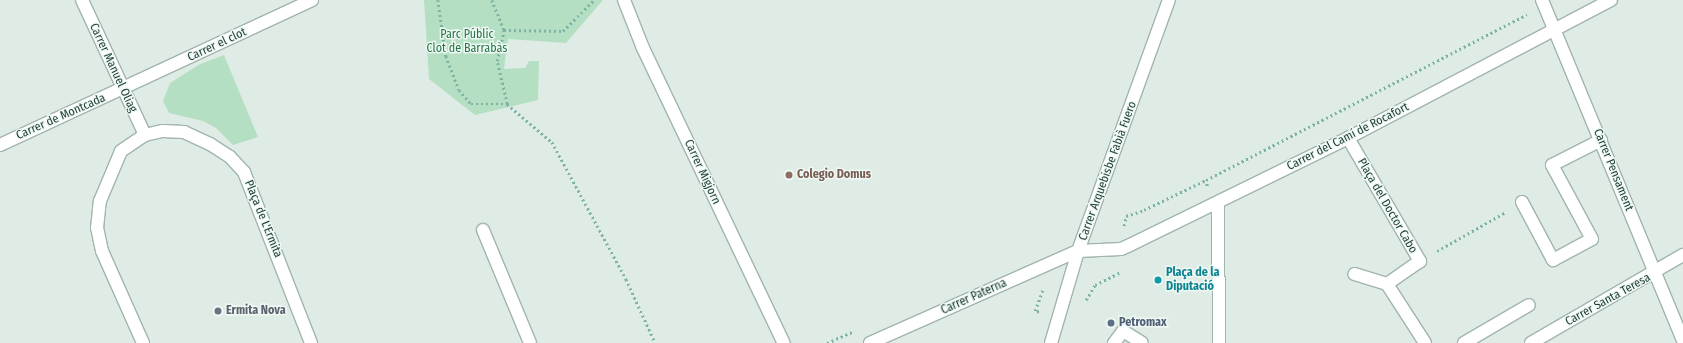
<!DOCTYPE html>
<meta charset="utf-8">
<style>
body{margin:0}
#map{position:relative;width:1683px;height:343px;overflow:hidden;background:#dfece6;font-family:"Fira Sans Condensed",sans-serif}
div>[style]{position:absolute}
.green>*{inset:0;background:#b5dfc2}
.path>*{height:2.5px;margin-top:-1.25px;transform-origin:0;background:repeating-linear-gradient(90deg,#7cb3a3 0 2px,transparent 0 5px)}
.roads{filter:drop-shadow(1px 0 #a1b4ae) drop-shadow(-1px 0 #a1b4ae) drop-shadow(0 1px #a1b4ae) drop-shadow(0 -1px #a1b4ae)}
.minor>*{height:12px;margin:-6px;padding:0 6px;transform-origin:6px;border-radius:6px;background:#fff}
.dots>*{width:11px;height:11px;translate:-50% -50%;box-sizing:border-box;border:2px solid #eff8f4;border-radius:50%}
span{translate:-50% -50%;white-space:nowrap;text-align:center;line-height:1.15;-webkit-text-stroke:3px #eff8f4;paint-order:stroke}
.park-label{font-size:12px;color:#257847}
.street-label{font-size:12px;color:#1e3d36}
.education-label{font-size:12px;color:#785e54;font-weight:700}
.left{translate:0 -50%;text-align:left}
.culture-label{font-size:12px;color:#0d838f;font-weight:700}
.worship-label{font-size:12px;color:#5b616d;font-weight:700}
.service-label{font-size:12px;color:#4e5e75;font-weight:700}
</style>
<div id="map">
<div class="green">
<div style="clip-path:polygon(424px 0,603px 0,566px 43px,508px 39px,504px 69px,525px 68px,529px 61px,539px 61px,538px 100px,475px 115px,429px 79px)"></div>
<div style="clip-path:polygon(224px 55px,258px 137px,233px 145px,216px 128px,203px 121px,169px 113px,163px 101px,170px 83px,200px 64px)"></div>
</div>
<div class="path">
<div style="left:438px;top:0;width:57px;rotate:81.9deg"></div>
<div style="left:446px;top:56px;width:36px;rotate:69deg"></div>
<div style="left:459px;top:90px;width:18px;rotate:49deg"></div>
<div style="left:471px;top:104px;width:36px"></div>
<div style="left:507px;top:104px;width:44px;rotate:-103.1deg"></div>
<div style="left:497px;top:61px;width:32px;rotate:-77deg"></div>
<div style="left:492px;top:0;width:32px;rotate:68deg"></div>
<div style="left:504px;top:30px;width:59px;rotate:1deg"></div>
<div style="left:563px;top:31px;width:44px;rotate:-45deg"></div>
<div style="left:507px;top:104px;width:59px;rotate:40.2deg"></div>
<div style="left:552px;top:142px;width:156px;rotate:61.6deg"></div>
<div style="left:626px;top:279px;width:69px;rotate:65.3deg"></div>
<div style="left:1207px;top:186px;width:6px;rotate:-99deg"></div>
<div style="left:1206px;top:180px;width:361px;rotate:-27.3deg"></div>
<div style="left:1124px;top:226px;width:10px;rotate:-79deg"></div>
<div style="left:1126px;top:216px;width:19px;rotate:-18deg"></div>
<div style="left:1144px;top:210px;width:69px;rotate:-25.8deg"></div>
<div style="left:1437px;top:251px;width:79px;rotate:-29.5deg"></div>
<div style="left:1086px;top:300px;width:17px;rotate:-59deg"></div>
<div style="left:1095px;top:285px;width:29px;rotate:-27deg"></div>
<div style="left:1039px;top:312px;width:4px;rotate:-166deg"></div>
<div style="left:1035px;top:311px;width:23px;rotate:-70deg"></div>
<div style="left:827px;top:343px;width:30px;rotate:-24deg"></div>
</div>
<div class="roads">
<div class="minor">
<div style="left:82px;top:0;width:149px;rotate:65deg"></div>
<div style="left:624px;top:0;width:52px;rotate:68.4deg"></div>
<div style="left:643px;top:48px;width:327px;rotate:64.5deg"></div>
<div style="left:1542px;top:0;width:369px;rotate:67.5deg"></div>
<div style="left:1348px;top:138px;width:143px;rotate:59.7deg"></div>
<div style="left:1420px;top:261px;width:40px;rotate:145.1deg"></div>
<div style="left:1387px;top:284px;width:34px;rotate:-163deg"></div>
<div style="left:0;top:145px;width:344px;rotate:-24.9deg"></div>
<div style="left:1522px;top:202px;width:66px;rotate:61.9deg"></div>
<div style="left:1553px;top:260px;width:44px;rotate:-28.3deg"></div>
<div style="left:1592px;top:239px;width:84px;rotate:-118.4deg"></div>
<div style="left:1552px;top:165px;width:55px;rotate:-27deg"></div>
<div style="left:1218px;top:204px;width:139px;rotate:89.6deg"></div>
<div style="left:483px;top:230px;width:122px;rotate:67.4deg"></div>
<div style="left:1387px;top:284px;width:70px;rotate:57.2deg"></div>
<div style="left:143px;top:343px;width:101px;rotate:-114deg"></div>
<div style="left:102px;top:251px;width:24px;rotate:-102deg"></div>
<div style="left:97px;top:228px;width:27px;rotate:-84deg"></div>
<div style="left:100px;top:201px;width:54px;rotate:-67.2deg"></div>
<div style="left:121px;top:151px;width:29px;rotate:-34deg"></div>
<div style="left:145px;top:135px;width:18px;rotate:-13deg"></div>
<div style="left:163px;top:131px;width:21px;rotate:3deg"></div>
<div style="left:184px;top:132px;width:29px;rotate:25deg"></div>
<div style="left:210px;top:144px;width:24px;rotate:33deg"></div>
<div style="left:230px;top:157px;width:21px;rotate:47deg"></div>
<div style="left:244px;top:172px;width:184px;rotate:68.6deg"></div>
<div style="left:870px;top:343px;width:227px;rotate:-23.9deg"></div>
<div style="left:1078px;top:251px;width:43px;rotate:-2.7deg"></div>
<div style="left:1121px;top:249px;width:10px;rotate:-24deg"></div>
<div style="left:1130px;top:245px;width:243px;rotate:-26.1deg"></div>
<div style="left:1348px;top:138px;width:297px;rotate:-27.7deg"></div>
<div style="left:1051px;top:343px;width:96px;rotate:-73.6deg"></div>
<div style="left:1078px;top:251px;width:267px;rotate:-70.1deg"></div>
<div style="left:1114px;top:343px;width:15px;rotate:-53deg"></div>
<div style="left:1123px;top:331px;width:22px;rotate:32deg"></div>
<div style="left:1464px;top:343px;width:75px;rotate:-30.3deg"></div>
<div style="left:1531px;top:343px;width:176px;rotate:-30.1deg"></div>
</div>
</div>
<div class="dots">
<div style="left:789px;top:175px;background:#8d6e63"></div>
<div style="left:1158px;top:280px;background:#0f9aa8"></div>
<div style="left:218px;top:311px;background:#6b7280"></div>
<div style="left:1111px;top:323px;background:#5c6f8a"></div>
</div>
<div class="park-label">
<span style="left:467px;top:42px">Parc Públic<br>Clot de Barrabàs</span>
</div>
<div class="street-label">
<span style="left:217px;top:45px;rotate:-25deg">Carrer el clot</span>
<span style="left:113px;top:68px;rotate:65deg">Carrer Manuel Oliag</span>
<span style="left:61px;top:117px;rotate:-24deg">Carrer de Montcada</span>
<span style="left:1348px;top:137px;rotate:-27deg">Carrer del Camí de Rocafort</span>
<span style="left:1613px;top:170px;rotate:68deg">Carrer Pensament</span>
<span style="left:1108px;top:171px;rotate:-70deg">Carrer Arquebisbe Fabià Fuero</span>
<span style="left:702px;top:172px;rotate:65deg">Carrer Migjorn</span>
<span style="left:1387px;top:206px;rotate:60deg">Plaça del Doctor Cabo</span>
<span style="left:263px;top:219px;rotate:68deg">Plaça de L'Ermita</span>
<span style="left:974px;top:297px;rotate:-24deg">Carrer Paterna</span>
<span style="left:1608px;top:300px;rotate:-29deg">Carrer Santa Teresa</span>
</div>
<div class="education-label">
<span class="left" style="left:797px;top:175px">Colegio Domus</span>
</div>
<div class="culture-label">
<span class="left" style="left:1166px;top:280px">Plaça de la<br>Diputació</span>
</div>
<div class="worship-label">
<span class="left" style="left:226px;top:311px">Ermita Nova</span>
</div>
<div class="service-label">
<span class="left" style="left:1119px;top:323px">Petromax</span>
</div>
</div>
